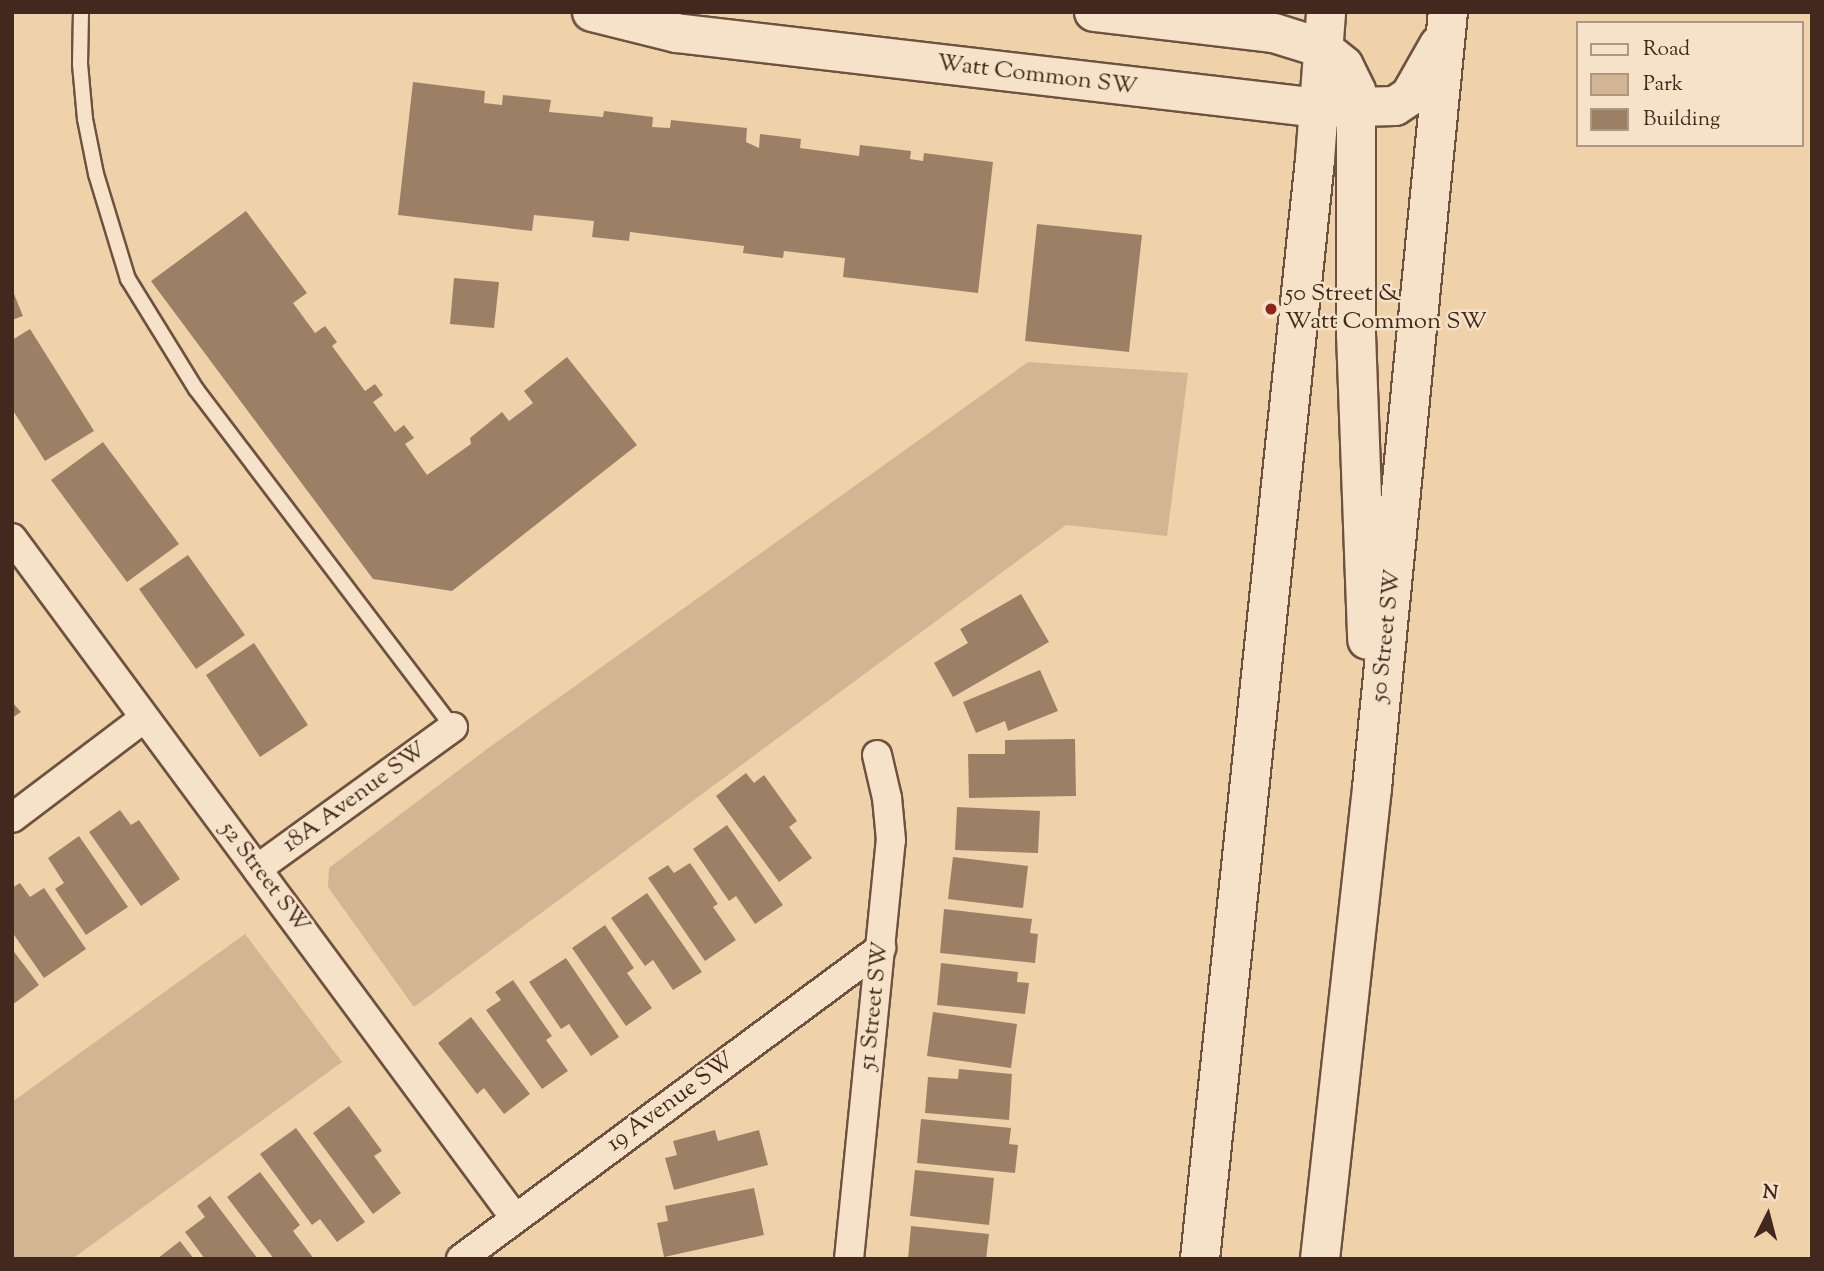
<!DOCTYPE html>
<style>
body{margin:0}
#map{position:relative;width:1824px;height:1271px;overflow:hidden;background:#efd2aa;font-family:"Sorts Mill Goudy",serif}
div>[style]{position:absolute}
.green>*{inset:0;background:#d2b592}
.building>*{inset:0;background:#9c8066}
.roads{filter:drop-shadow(2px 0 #6e5240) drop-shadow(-2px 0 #6e5240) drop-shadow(0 2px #6e5240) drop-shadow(0 -2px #6e5240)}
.lane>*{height:14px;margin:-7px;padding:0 7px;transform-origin:7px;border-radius:7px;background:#f5e2c8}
.street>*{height:28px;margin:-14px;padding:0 14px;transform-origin:14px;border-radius:14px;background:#f5e2c8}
.secondary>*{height:38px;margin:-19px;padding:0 19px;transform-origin:19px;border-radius:19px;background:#f5e2c8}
.dots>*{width:19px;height:19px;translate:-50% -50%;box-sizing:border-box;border:4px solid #f5e2c8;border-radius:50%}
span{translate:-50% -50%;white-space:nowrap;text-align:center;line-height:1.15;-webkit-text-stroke:5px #f5e2c8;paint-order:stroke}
.street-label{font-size:24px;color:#43281d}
.poi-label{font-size:24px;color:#43281d}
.left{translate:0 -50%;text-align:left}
.frame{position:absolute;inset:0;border:14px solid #43281d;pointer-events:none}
.legend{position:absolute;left:1576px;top:21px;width:228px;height:126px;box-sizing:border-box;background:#f5e2c8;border:2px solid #ae9884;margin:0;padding:9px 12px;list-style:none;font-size:21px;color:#43281d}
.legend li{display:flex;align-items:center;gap:14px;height:35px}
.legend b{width:35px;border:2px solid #ae9884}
.north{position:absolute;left:1733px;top:1180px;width:70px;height:70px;-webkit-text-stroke:5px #f5e2c8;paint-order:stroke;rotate:6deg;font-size:19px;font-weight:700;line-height:28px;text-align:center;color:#43281d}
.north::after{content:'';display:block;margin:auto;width:24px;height:32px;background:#43281d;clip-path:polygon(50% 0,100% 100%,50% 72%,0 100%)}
</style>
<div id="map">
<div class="green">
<div style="clip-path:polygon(1028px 362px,1188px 373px,1167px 536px,1066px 525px,414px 1007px,328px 887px,329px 868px,487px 749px)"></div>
<div style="clip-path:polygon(245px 934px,342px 1062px,72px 1259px,12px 1259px,12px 1102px)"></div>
</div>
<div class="building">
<div style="clip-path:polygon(413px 82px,485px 91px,484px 103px,502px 105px,503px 95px,551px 100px,549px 112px,603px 117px,604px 111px,653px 117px,652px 127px,670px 128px,671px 120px,747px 128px,746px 142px,759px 148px,760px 134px,801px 139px,800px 148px,859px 156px,860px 145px,911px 151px,910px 159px,923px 161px,924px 153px,993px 162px,978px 293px,843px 277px,845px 258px,784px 251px,783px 258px,743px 253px,744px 246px,630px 232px,629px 241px,592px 237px,594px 221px,534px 215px,532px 231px,398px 215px)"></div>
<div style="clip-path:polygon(246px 211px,307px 293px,293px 303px,315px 333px,325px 326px,337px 342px,332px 346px,365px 391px,375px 384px,383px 395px,373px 402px,395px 432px,404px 425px,414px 438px,405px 444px,427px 475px,471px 444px,470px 438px,502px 412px,509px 421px,533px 403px,524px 391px,567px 357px,637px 445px,452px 591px,373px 579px,151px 281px)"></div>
<div style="clip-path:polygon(1037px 224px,1142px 235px,1129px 352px,1025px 341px)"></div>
<div style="clip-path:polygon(454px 278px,499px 282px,494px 328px,450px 324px)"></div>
<div style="clip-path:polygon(12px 289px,23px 316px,12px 320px)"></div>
<div style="clip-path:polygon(30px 329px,94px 431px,45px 461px,12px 409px,12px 340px)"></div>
<div style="clip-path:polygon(103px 442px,179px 544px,127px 582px,51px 480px)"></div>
<div style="clip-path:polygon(188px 555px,245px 635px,196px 669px,139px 589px)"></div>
<div style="clip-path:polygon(1021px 594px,1049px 642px,953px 697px,934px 663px,968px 643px,960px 629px)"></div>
<div style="clip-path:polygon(254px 643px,308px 725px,260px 757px,206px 675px)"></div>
<div style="clip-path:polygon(1040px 670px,1058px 711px,1008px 731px,1005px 721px,976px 733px,963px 702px)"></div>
<div style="clip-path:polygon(12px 702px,21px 712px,12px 718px)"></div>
<div style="clip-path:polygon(1075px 739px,1076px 796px,969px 798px,968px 754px,1005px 754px,1005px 740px)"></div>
<div style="clip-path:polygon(746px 773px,754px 783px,764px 775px,797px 821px,789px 827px,812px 858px,779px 882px,716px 796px)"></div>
<div style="clip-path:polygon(957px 807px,1040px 811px,1038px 853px,955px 850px)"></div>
<div style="clip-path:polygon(120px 810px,131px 825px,139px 820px,180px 879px,141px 906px,89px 832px)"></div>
<div style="clip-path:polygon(727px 825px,783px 905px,755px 924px,736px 896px,729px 901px,693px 849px)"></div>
<div style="clip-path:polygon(79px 836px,128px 907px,86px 935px,55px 889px,64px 883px,48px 858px)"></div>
<div style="clip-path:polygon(953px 857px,1028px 866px,1023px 908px,948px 899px)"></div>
<div style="clip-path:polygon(690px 863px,718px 904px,713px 907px,736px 940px,705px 961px,648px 878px,668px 865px,674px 873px)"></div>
<div style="clip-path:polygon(20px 883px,30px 897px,44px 888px,86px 949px,44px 978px,12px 932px,12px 888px)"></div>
<div style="clip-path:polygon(647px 893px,702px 972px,673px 990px,653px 960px,645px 966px,611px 918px)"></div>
<div style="clip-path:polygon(944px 909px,1032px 919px,1030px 933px,1038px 934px,1035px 963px,940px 953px)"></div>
<div style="clip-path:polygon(605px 925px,634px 968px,627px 973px,652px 1008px,626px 1026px,572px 948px)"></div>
<div style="clip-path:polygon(12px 949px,39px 985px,12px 1005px)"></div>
<div style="clip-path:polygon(566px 958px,619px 1037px,591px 1056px,569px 1024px,561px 1029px,529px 982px)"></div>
<div style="clip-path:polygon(941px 963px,1018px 972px,1017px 982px,1029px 983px,1025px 1014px,937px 1005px)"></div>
<div style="clip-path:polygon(513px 980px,552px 1036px,546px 1040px,568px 1071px,542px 1089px,486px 1010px,501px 1000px,495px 992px)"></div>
<div style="clip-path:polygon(933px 1012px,1017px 1024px,1011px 1068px,927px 1056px)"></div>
<div style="clip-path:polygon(471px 1017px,530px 1094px,504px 1114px,484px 1088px,477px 1094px,438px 1043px)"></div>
<div style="clip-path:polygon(959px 1069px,1012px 1074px,1009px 1120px,925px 1113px,928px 1077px,958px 1079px)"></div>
<div style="clip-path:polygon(349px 1106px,382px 1151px,374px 1156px,401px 1193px,373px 1214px,313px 1133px)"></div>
<div style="clip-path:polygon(921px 1119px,1011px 1128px,1009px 1144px,1018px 1145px,1015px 1173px,917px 1163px)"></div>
<div style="clip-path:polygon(296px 1128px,365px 1222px,337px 1242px,320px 1219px,312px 1225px,260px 1154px)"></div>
<div style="clip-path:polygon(715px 1130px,718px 1141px,759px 1130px,768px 1165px,674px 1190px,665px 1158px,677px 1155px,673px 1141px)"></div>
<div style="clip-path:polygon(915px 1170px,994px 1178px,989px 1225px,910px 1216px)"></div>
<div style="clip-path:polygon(260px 1172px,300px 1225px,293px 1231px,314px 1259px,274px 1259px,227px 1197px)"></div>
<div style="clip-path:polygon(754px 1188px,764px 1235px,664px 1257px,657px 1223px,668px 1221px,665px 1206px)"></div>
<div style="clip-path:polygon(210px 1196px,258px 1259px,205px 1259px,185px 1232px,205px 1217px,197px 1206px)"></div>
<div style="clip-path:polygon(911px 1226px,989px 1234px,986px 1259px,908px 1259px)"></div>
<div style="clip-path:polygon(180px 1241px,194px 1259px,157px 1259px)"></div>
</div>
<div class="roads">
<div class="lane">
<div style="left:81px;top:12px;width:52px;rotate:91.1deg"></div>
<div style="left:80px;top:64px;width:55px;rotate:84.8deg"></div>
<div style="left:85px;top:119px;width:56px;rotate:78.7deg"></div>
<div style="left:96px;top:174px;width:110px;rotate:73.1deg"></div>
<div style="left:128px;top:279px;width:129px;rotate:58.3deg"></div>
<div style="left:196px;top:389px;width:425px;rotate:52.8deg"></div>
</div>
<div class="street">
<div style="left:12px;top:538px;width:846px;rotate:53.51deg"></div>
<div style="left:12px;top:818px;width:166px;rotate:-37.1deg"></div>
<div style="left:257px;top:869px;width:242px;rotate:-35.9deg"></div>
<div style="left:461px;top:1259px;width:523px;rotate:-36.52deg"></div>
<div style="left:849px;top:1259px;width:421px;rotate:-84.3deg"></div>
<div style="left:891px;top:840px;width:42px;rotate:-95.4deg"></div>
<div style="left:887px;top:798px;width:44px;rotate:-103.1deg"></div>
</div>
<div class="secondary">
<div style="left:592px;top:12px;width:87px;rotate:14deg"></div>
<div style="left:676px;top:33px;width:646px;rotate:6.66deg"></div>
<div style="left:1318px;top:108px;width:77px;rotate:-1.5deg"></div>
<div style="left:1395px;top:106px;width:18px;rotate:-34deg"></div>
<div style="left:1410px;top:96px;width:59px;rotate:-60.4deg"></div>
<div style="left:1094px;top:12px;width:181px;rotate:6.7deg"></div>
<div style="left:1274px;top:33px;width:50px;rotate:17.4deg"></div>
<div style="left:1322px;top:48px;width:28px;rotate:39deg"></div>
<div style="left:1344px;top:66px;width:28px;rotate:64deg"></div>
<div style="left:1356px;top:91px;width:243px;rotate:90deg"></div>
<div style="left:1356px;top:334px;width:306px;rotate:87.9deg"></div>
<div style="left:1200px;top:1259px;width:1105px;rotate:-84.03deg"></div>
<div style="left:1315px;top:160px;width:148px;rotate:-85.7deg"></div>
<div style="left:1320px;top:1259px;width:474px;rotate:-83.7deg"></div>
<div style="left:1372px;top:788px;width:780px;rotate:-84.41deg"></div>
</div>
</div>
<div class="dots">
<div style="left:1271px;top:309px;background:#8f2418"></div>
</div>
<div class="street-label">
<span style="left:1037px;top:76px;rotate:7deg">Watt Common SW</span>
<span style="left:1387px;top:636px;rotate:-84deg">50 Street SW</span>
<span style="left:355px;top:798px;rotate:-36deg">18A Avenue SW</span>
<span style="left:264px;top:878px;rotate:53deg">52 Street SW</span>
<span style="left:875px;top:1006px;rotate:-84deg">51 Street SW</span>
<span style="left:671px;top:1103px;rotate:-36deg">19 Avenue SW</span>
</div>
<div class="poi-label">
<span class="left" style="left:1285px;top:309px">50 Street &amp;<br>Watt Common SW</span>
</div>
<div class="frame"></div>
<ul class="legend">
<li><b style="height:9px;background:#f5e2c8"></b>Road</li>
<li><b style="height:19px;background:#d2b592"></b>Park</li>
<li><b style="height:19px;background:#9c8066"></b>Building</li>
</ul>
<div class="north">N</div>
</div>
